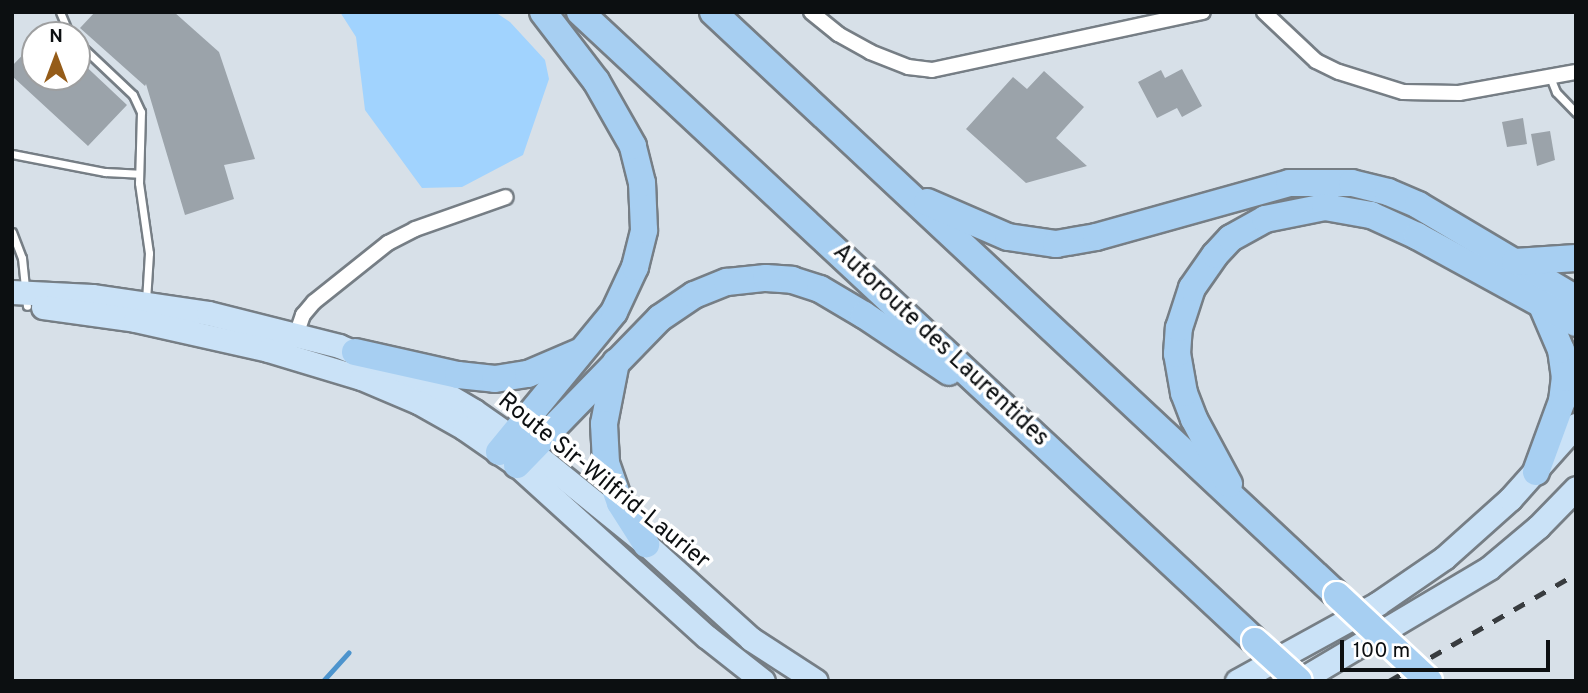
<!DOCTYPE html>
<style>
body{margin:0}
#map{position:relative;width:1588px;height:693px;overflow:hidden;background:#d7e0e8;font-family:Overpass,sans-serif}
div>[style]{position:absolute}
.green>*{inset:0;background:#a1d3fe}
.stream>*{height:4.5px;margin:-2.25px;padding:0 2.25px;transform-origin:2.25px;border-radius:2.25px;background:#4d94cd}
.building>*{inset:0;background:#9ba3aa}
.roads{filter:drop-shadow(2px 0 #767e85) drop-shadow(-2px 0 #767e85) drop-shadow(0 2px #767e85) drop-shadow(0 -2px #767e85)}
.lane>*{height:7px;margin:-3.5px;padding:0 3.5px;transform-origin:3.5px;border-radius:3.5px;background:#fff}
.street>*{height:14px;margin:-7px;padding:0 7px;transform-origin:7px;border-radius:7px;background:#fff}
.primary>*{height:23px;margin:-11.5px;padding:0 11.5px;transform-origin:11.5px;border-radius:11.5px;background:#cae2f7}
.highway>*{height:26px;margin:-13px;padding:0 13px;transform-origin:13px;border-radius:13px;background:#a7cff2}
.rail>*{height:4.5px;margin-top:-2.25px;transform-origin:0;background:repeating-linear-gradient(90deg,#383c3f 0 12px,transparent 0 24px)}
.bridges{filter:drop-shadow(2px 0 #fff) drop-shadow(-2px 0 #fff) drop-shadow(0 2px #fff) drop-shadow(0 -2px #fff)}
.highway-bridge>*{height:26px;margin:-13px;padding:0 13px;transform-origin:13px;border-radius:13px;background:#a7cff2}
span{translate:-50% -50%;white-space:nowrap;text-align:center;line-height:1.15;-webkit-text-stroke:7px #fff;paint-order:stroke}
.street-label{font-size:24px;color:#0c0f11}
.frame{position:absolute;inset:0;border:14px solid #0c0f11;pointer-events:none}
.north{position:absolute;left:21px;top:21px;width:70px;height:70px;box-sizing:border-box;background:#fff;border:2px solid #9e9fa0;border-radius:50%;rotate:0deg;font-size:19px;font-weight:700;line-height:28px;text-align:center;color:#0c0f11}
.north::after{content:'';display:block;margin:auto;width:24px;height:32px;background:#955c19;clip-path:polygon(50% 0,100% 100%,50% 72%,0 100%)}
.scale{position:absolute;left:1340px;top:640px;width:210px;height:32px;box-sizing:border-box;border:4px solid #0c0f11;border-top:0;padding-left:9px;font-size:21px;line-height:24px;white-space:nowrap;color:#0c0f11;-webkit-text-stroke:5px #fff;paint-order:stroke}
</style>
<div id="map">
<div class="green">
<div style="clip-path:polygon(340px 12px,495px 12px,510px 22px,545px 60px,549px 79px,523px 155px,462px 187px,422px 188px,365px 110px,356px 37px)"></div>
</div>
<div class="stream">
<div style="left:323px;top:681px;width:38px;rotate:-48deg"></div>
</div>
<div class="building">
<div style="clip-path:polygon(95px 12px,174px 12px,219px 52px,255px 159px,224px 165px,234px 199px,185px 215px,146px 84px,145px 86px,80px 28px)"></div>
<div style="clip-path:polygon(35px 42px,35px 77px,77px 77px,77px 58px,127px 105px,88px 146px,12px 76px,12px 66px)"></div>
<div style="clip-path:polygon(1182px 69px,1202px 106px,1182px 117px,1177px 108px,1157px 118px,1138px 82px,1161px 70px,1165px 78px)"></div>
<div style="clip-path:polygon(1044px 71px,1084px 107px,1056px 138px,1087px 166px,1026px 183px,966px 129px,1013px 77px,1027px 89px)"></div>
<div style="clip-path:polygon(1523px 118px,1527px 144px,1507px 147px,1502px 122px)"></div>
<div style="clip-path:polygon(1550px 131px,1555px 160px,1537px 166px,1531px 134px)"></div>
</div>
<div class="roads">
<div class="lane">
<div style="left:60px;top:12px;width:25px;rotate:67deg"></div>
<div style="left:77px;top:42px;width:77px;rotate:43.4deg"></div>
<div style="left:133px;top:95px;width:19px;rotate:65deg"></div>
<div style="left:141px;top:112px;width:71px;rotate:91.6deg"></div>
<div style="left:139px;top:183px;width:71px;rotate:81.9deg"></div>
<div style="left:149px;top:253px;width:48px;rotate:93.6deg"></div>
<div style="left:1550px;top:77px;width:16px;rotate:68deg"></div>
<div style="left:1556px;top:92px;width:29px;rotate:46deg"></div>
<div style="left:12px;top:154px;width:95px;rotate:11deg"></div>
<div style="left:105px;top:172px;width:34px;rotate:3deg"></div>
<div style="left:12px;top:232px;width:28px;rotate:69deg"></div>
<div style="left:22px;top:258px;width:48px;rotate:84.1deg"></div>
</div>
<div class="street">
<div style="left:811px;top:12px;width:35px;rotate:39deg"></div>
<div style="left:838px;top:34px;width:37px;rotate:29deg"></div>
<div style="left:870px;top:52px;width:41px;rotate:21.5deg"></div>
<div style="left:908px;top:67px;width:24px;rotate:7deg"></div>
<div style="left:932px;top:70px;width:277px;rotate:-12.1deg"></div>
<div style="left:1264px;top:12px;width:71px;rotate:43.3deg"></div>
<div style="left:1316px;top:61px;width:25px;rotate:26deg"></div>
<div style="left:1339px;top:72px;width:67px;rotate:17.4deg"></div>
<div style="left:1403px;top:92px;width:56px;rotate:1deg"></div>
<div style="left:1459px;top:93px;width:119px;rotate:-10.2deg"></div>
<div style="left:294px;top:341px;width:28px;rotate:-71deg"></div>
<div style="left:303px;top:315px;width:17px;rotate:-50deg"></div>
<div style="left:314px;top:302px;width:95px;rotate:-38.6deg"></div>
<div style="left:388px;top:243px;width:30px;rotate:-27deg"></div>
<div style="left:415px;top:229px;width:96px;rotate:-19.4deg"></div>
</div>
<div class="primary">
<div style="left:12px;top:292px;width:80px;rotate:2.9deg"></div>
<div style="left:92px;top:296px;width:117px;rotate:8.3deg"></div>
<div style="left:208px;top:313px;width:135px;rotate:14.1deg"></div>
<div style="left:339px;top:346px;width:93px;rotate:22.7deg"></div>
<div style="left:425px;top:382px;width:57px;rotate:30.6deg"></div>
<div style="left:474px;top:411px;width:68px;rotate:34.9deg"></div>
<div style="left:530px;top:450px;width:149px;rotate:39deg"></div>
<div style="left:646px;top:544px;width:142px;rotate:42.1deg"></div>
<div style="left:751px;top:639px;width:77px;rotate:32.9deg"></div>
<div style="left:43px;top:307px;width:93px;rotate:8deg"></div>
<div style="left:135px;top:320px;width:136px;rotate:12.7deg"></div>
<div style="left:268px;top:350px;width:97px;rotate:16.8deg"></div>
<div style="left:361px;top:378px;width:62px;rotate:22.8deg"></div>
<div style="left:418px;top:402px;width:53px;rotate:29.5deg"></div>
<div style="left:464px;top:428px;width:65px;rotate:34.9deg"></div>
<div style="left:517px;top:465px;width:256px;rotate:42.2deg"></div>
<div style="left:707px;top:637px;width:71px;rotate:38.2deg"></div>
<div style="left:1237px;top:681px;width:160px;rotate:-28.8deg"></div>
<div style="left:1377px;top:604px;width:81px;rotate:-34.5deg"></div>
<div style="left:1444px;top:558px;width:89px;rotate:-41.8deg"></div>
<div style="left:1510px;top:499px;width:99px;rotate:-48.3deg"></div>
<div style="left:1299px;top:681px;width:221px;rotate:-30.7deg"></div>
<div style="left:1489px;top:568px;width:64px;rotate:-39.9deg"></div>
<div style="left:1538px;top:527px;width:54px;rotate:-45.7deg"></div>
</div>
<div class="highway">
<div style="left:580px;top:12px;width:923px;rotate:42.98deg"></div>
<div style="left:713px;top:12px;width:854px;rotate:43.05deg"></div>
<div style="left:927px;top:202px;width:88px;rotate:23.4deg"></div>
<div style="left:1008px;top:237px;width:49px;rotate:8.3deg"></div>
<div style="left:1056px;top:244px;width:41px;rotate:-9.9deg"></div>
<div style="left:1096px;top:237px;width:200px;rotate:-15.6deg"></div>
<div style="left:1289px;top:183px;width:63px"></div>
<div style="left:1352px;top:183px;width:37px;rotate:14deg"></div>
<div style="left:1388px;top:192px;width:33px;rotate:23deg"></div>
<div style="left:1418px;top:205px;width:184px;rotate:30.7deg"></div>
<div style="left:1515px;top:262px;width:61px;rotate:-3.8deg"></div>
<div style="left:355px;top:352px;width:106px;rotate:12.6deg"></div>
<div style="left:458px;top:375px;width:37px;rotate:6deg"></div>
<div style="left:495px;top:379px;width:33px;rotate:-9deg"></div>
<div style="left:528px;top:374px;width:56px;rotate:-23.3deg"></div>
<div style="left:616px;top:362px;width:63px;rotate:101deg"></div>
<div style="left:604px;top:424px;width:39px;rotate:87deg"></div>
<div style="left:606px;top:463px;width:42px;rotate:70.7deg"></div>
<div style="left:620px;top:503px;width:49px;rotate:57.6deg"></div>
<div style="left:499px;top:452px;width:181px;rotate:-50.6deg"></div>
<div style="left:614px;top:312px;width:50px;rotate:-65deg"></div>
<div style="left:635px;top:267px;width:38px;rotate:-76deg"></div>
<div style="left:644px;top:230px;width:47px;rotate:-92.4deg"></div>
<div style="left:642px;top:183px;width:38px;rotate:-104deg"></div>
<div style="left:633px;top:146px;width:75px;rotate:-119.6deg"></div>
<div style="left:596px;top:81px;width:87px;rotate:-127.5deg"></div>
<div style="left:517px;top:465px;width:205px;rotate:-45.8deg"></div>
<div style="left:660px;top:318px;width:41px;rotate:-34.1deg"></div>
<div style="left:694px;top:295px;width:35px;rotate:-22deg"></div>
<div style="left:727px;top:282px;width:39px;rotate:-6deg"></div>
<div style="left:766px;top:278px;width:26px;rotate:4deg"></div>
<div style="left:792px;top:280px;width:29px;rotate:18deg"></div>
<div style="left:820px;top:289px;width:51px;rotate:30.6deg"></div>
<div style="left:864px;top:315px;width:102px;rotate:33.8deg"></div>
<div style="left:1536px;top:472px;width:76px;rotate:-69.9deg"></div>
<div style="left:1562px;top:401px;width:23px;rotate:-83deg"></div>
<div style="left:1565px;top:378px;width:28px;rotate:-98deg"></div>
<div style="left:1561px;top:350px;width:51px;rotate:-113.1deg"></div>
<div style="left:1229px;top:484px;width:74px;rotate:-118.3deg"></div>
<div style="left:1194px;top:419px;width:28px;rotate:-111deg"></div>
<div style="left:1184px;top:393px;width:40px;rotate:-100deg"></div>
<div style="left:1177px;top:354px;width:26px;rotate:-86deg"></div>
<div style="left:1179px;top:328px;width:42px;rotate:-72deg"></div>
<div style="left:1192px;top:288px;width:40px;rotate:-55.1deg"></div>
<div style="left:1215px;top:255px;width:23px;rotate:-47deg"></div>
<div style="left:1231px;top:238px;width:39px;rotate:-29deg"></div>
<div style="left:1265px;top:219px;width:61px;rotate:-11.3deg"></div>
<div style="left:1325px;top:207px;width:47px;rotate:9.9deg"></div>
<div style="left:1371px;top:215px;width:51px;rotate:24.5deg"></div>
<div style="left:1417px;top:236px;width:181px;rotate:28.7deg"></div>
</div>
</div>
<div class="rail">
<div style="left:1389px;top:681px;width:215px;rotate:-29.8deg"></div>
</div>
<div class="bridges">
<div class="highway-bridge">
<div style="left:1337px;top:595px;width:126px;rotate:43.1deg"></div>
<div style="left:1255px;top:641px;width:59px;rotate:42.3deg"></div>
</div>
</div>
<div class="street-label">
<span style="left:940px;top:346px;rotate:43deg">Autoroute des Laurentides</span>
<span style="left:603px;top:482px;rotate:39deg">Route Sir-Wilfrid-Laurier</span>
</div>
<div class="frame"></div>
<div class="north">N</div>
<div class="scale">100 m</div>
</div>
